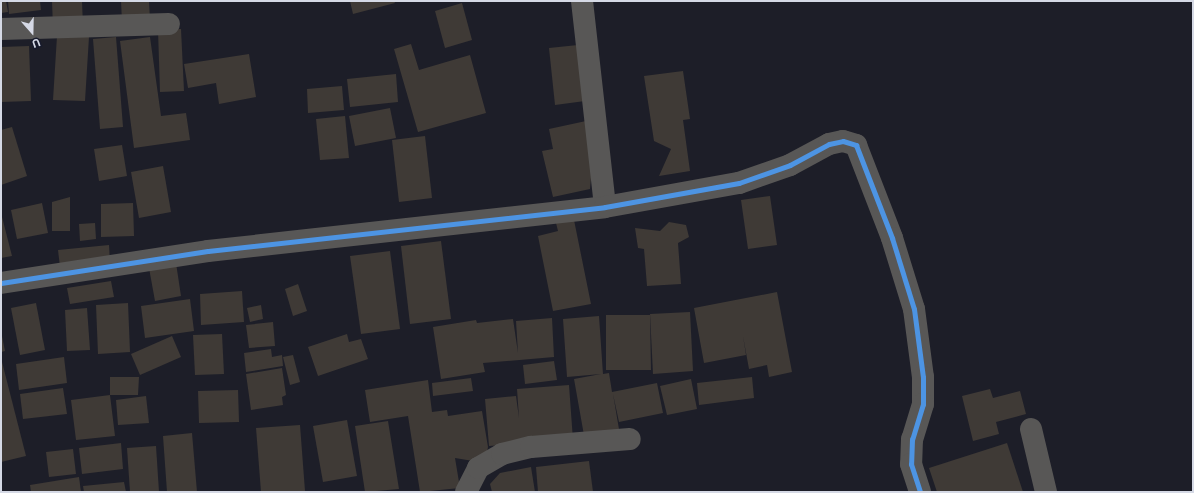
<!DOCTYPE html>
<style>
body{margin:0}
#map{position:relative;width:1194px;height:493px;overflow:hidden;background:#1d1e28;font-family:"Open Sans",sans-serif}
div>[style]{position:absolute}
.building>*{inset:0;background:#3f3a36}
.street>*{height:22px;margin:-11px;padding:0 11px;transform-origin:11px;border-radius:11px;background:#585756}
.cycleway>*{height:5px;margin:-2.5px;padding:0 2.5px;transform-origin:2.5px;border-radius:2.5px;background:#4d94e3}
span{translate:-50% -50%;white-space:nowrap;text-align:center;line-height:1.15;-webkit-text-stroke:3px #181b2d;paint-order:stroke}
.frame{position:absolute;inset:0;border:2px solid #d5d9e5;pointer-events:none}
.north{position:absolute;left:12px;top:12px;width:40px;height:40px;-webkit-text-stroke:3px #181b2d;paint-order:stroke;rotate:160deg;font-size:11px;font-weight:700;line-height:16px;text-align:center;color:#d5d9e5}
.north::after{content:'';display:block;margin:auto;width:14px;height:18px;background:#d5d9e5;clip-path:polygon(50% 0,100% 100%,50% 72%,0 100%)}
</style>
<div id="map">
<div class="building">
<div style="clip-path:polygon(1px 1px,6px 1px,8px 12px,1px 13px)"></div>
<div style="clip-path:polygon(8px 1px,40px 1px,41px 10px,9px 14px)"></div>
<div style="clip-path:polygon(52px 1px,82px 1px,83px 26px,53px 28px)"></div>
<div style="clip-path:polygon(121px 1px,149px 1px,150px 20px,122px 22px)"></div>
<div style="clip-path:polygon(350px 1px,394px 1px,395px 3px,353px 14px)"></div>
<div style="clip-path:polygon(462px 3px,472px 40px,445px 48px,435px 11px)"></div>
<div style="clip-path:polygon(181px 29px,184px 91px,160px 92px,158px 30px)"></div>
<div style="clip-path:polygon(57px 36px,89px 37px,85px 101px,53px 100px)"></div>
<div style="clip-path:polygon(116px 37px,123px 127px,100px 129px,93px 39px)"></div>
<div style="clip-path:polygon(150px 37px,161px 116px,186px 113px,190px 140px,134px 148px,120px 41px)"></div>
<div style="clip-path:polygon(411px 44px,419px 70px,470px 55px,486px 113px,418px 132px,394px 49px)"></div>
<div style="clip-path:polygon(578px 45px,585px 101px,555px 105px,549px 48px)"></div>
<div style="clip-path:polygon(29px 46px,31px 101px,1px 102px,1px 47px)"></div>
<div style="clip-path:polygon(249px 54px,256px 97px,219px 104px,216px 83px,188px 88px,184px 64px)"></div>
<div style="clip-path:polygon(683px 71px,690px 119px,683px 120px,690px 171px,659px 176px,671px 149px,654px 141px,644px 76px)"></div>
<div style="clip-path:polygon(396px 74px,398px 102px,350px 107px,347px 79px)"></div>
<div style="clip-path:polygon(342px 86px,344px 110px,308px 113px,307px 89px)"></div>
<div style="clip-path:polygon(390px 108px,396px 138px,355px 146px,349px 116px)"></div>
<div style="clip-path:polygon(345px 116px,349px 158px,320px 160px,316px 119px)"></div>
<div style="clip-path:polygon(586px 121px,593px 155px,590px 189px,553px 197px,542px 151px,553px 149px,549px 129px)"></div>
<div style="clip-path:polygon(12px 127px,27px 176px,1px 185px,1px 130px)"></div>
<div style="clip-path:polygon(425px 136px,432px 198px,399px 202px,392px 140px)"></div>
<div style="clip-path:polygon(122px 145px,127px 176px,99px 181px,94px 149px)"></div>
<div style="clip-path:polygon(163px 166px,171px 212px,139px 218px,131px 172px)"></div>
<div style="clip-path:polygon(770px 196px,777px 245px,748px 249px,741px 200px)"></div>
<div style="clip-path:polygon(70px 197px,70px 231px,52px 231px,52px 202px)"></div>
<div style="clip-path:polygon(42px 203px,48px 233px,17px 239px,11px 210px)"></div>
<div style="clip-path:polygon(133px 203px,134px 236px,101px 237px,101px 204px)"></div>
<div style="clip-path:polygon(1px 213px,12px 256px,1px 258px)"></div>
<div style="clip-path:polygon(573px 215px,591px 304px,553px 311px,538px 236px,558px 231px,555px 219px)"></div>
<div style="clip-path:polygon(669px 222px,686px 225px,689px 237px,678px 243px,681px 284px,647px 286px,644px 249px,638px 248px,635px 228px,660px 231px)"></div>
<div style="clip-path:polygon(95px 223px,96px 239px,80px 241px,79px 224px)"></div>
<div style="clip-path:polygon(441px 241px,451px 319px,410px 324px,401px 246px)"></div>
<div style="clip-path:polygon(109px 245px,110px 262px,60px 267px,58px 250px)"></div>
<div style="clip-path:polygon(390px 251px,400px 329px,361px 334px,350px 256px)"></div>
<div style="clip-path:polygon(176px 263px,181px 296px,155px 301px,149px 268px)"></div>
<div style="clip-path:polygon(111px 281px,114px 297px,70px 304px,67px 288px)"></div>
<div style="clip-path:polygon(298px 284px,307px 311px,293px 316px,285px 289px)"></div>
<div style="clip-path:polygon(242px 291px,244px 322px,201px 325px,200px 294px)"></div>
<div style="clip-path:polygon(777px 292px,792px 372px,769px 377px,767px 365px,749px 369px,743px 336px,746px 355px,704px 363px,694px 308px)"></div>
<div style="clip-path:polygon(190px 299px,194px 331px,145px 338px,141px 306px)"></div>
<div style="clip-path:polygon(36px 303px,45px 350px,20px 355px,11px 308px)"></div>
<div style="clip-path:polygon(128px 303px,130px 352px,98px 354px,96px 305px)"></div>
<div style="clip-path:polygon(261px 305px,263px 319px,250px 322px,247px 308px)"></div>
<div style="clip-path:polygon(87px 308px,90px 350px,67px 351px,65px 310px)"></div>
<div style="clip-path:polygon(690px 312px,693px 371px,653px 374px,650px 314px)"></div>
<div style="clip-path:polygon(606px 315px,650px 315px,651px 370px,606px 370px)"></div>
<div style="clip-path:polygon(599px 316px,603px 374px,609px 373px,612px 392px,657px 383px,663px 413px,619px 422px,613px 394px,620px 435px,585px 441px,574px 379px,601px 374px,567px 377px,563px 319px)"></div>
<div style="clip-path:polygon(552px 318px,554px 357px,483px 363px,485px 372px,441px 379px,433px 327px,476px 320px,477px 323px,513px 319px,518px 353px,516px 321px)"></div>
<div style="clip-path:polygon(273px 322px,275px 346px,249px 348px,246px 325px)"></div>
<div style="clip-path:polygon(1px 331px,5px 351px,1px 352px)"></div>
<div style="clip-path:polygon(222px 334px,224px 374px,195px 375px,193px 335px)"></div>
<div style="clip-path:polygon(347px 334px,349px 342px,361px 339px,368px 359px,318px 376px,308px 347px)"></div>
<div style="clip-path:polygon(172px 336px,181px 357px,140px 375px,131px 354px)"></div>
<div style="clip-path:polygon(271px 349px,272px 357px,282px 355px,283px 366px,246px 372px,244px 353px)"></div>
<div style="clip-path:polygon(293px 355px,300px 382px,290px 385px,283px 357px)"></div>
<div style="clip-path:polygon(64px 357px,67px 383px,19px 390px,16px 364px)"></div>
<div style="clip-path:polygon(1px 358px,26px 456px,1px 462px)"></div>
<div style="clip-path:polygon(554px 361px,557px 380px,525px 384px,523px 365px)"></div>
<div style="clip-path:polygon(282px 368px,286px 395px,282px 397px,283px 405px,251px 410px,246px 374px)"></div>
<div style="clip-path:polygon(110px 377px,139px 377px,138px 395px,110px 395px,115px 436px,76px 440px,71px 400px,110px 395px)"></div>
<div style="clip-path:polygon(752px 377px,754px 398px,699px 405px,697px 383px)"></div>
<div style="clip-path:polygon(471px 378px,473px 391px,433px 396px,432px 383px)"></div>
<div style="clip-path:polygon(691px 379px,697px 409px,667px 415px,660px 386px)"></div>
<div style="clip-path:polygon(428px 380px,432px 412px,447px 410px,448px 416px,482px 411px,488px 447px,485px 463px,455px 458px,460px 488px,420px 492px,408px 416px,370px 422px,365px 390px)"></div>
<div style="clip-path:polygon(569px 385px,573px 440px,489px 446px,485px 399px,516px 396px,519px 418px,517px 389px)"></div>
<div style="clip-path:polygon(63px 388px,67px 414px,23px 419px,20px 394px)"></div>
<div style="clip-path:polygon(990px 389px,993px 398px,1020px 391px,1026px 414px,996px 422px,999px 434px,973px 441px,962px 396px)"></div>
<div style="clip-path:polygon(238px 390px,239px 422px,199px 423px,198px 391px)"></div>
<div style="clip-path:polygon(146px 396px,149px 423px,118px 425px,116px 400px)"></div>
<div style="clip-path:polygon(347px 420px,357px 476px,323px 482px,313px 426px)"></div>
<div style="clip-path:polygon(388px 421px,399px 489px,365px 492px,355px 426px)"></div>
<div style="clip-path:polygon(300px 425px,305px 491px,261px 492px,256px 428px)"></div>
<div style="clip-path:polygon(192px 433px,197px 492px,167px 492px,163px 436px)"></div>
<div style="clip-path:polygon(121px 443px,123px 469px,82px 474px,79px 448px)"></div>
<div style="clip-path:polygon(1007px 443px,1023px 492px,937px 492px,929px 468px)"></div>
<div style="clip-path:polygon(156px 446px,159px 492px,130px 492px,127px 448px)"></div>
<div style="clip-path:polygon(73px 449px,76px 474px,49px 477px,46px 452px)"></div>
<div style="clip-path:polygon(589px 461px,593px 492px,538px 492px,536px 467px)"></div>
<div style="clip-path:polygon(531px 467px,535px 492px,492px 492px,490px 484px,500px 473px)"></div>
<div style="clip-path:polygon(79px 477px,81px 492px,31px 492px,30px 485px)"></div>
<div style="clip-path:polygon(124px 482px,126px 492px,84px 492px,83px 486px)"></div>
</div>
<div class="street">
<div style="left:582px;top:1px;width:207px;rotate:83.6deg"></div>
<div style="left:1px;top:29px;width:168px;rotate:-1.7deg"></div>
<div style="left:1px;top:283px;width:209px;rotate:-8.8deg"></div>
<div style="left:208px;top:251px;width:399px;rotate:-6.3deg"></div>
<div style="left:605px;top:207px;width:136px;rotate:-10.2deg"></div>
<div style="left:739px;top:183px;width:54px;rotate:-19.4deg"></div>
<div style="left:790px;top:165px;width:44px;rotate:-28.3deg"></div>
<div style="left:829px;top:144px;width:14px;rotate:-12deg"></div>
<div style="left:843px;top:141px;width:14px;rotate:17deg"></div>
<div style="left:856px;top:145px;width:100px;rotate:68.8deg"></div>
<div style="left:892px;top:238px;width:74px;rotate:72.8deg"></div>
<div style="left:914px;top:309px;width:69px;rotate:82.5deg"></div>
<div style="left:923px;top:377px;width:27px;rotate:90deg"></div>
<div style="left:923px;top:404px;width:37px;rotate:107deg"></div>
<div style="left:912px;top:439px;width:25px;rotate:92deg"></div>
<div style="left:911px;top:464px;width:29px;rotate:72deg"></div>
<div style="left:1031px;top:429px;width:65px;rotate:76.6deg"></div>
<div style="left:466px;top:492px;width:27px;rotate:-63deg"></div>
<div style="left:478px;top:468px;width:28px;rotate:-30deg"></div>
<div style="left:502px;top:454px;width:30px;rotate:-14deg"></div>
<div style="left:531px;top:447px;width:99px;rotate:-4.6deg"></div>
</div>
<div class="cycleway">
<div style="left:1px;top:283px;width:209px;rotate:-8.8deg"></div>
<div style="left:208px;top:251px;width:399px;rotate:-6.3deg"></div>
<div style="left:605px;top:207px;width:136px;rotate:-10.2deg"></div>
<div style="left:739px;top:183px;width:54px;rotate:-19.4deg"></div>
<div style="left:790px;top:165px;width:44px;rotate:-28.3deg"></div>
<div style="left:829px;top:144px;width:14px;rotate:-12deg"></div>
<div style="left:843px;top:141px;width:14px;rotate:17deg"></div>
<div style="left:856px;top:145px;width:100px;rotate:68.8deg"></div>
<div style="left:892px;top:238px;width:74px;rotate:72.8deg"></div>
<div style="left:914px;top:309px;width:69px;rotate:82.5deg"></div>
<div style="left:923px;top:377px;width:27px;rotate:90deg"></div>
<div style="left:923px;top:404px;width:37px;rotate:107deg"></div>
<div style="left:912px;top:439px;width:25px;rotate:92deg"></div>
<div style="left:911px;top:464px;width:29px;rotate:72deg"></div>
</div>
<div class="frame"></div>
<div class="north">U</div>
</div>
